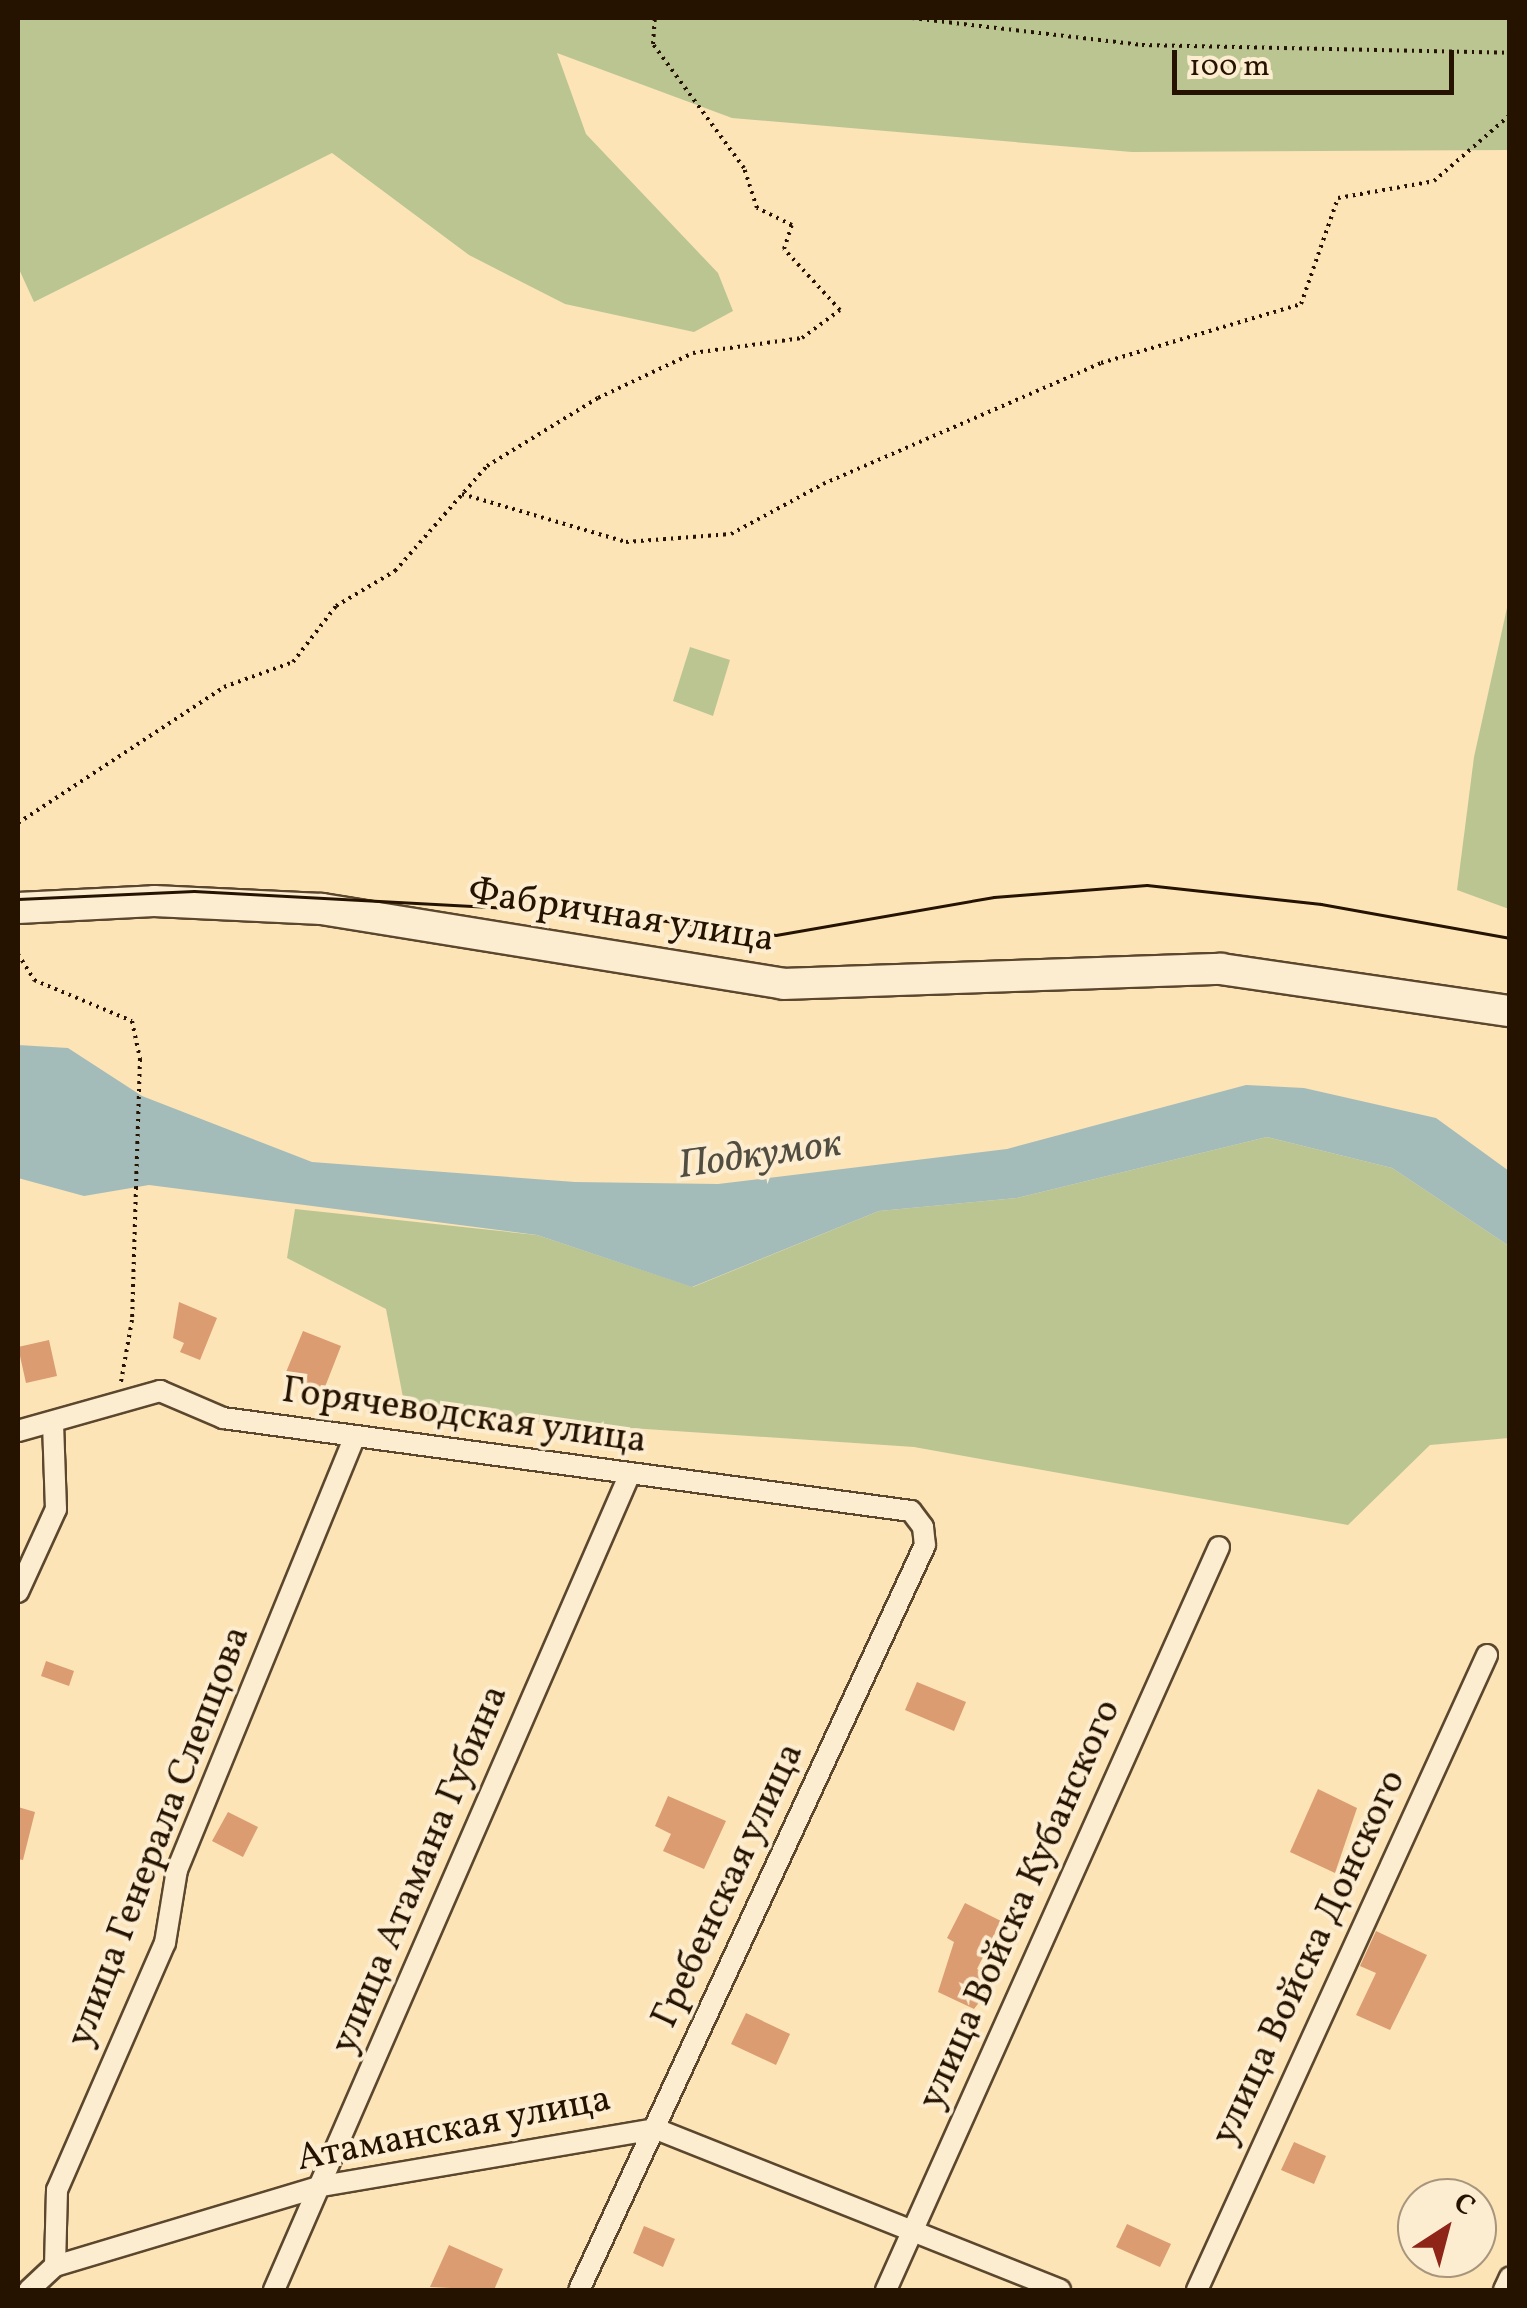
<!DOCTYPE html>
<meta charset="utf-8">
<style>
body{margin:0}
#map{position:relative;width:1527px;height:2308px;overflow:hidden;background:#fce4b7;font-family:Vollkorn,serif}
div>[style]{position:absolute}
.green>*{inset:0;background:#bbc592}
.water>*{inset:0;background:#a4bcb9}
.building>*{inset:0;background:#da9c70}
.path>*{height:4px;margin-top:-2px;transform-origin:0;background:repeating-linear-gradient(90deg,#251300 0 2.5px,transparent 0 7.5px)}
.roads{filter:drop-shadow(2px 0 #5b472e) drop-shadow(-2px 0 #5b472e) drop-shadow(0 2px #5b472e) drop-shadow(0 -2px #5b472e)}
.minor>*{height:20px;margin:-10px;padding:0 10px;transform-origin:10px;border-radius:10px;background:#fdedd0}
.secondary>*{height:30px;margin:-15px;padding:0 15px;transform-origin:15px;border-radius:15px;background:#fdedd0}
.tram>*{height:2.5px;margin:-1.25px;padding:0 1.25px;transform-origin:1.25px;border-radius:1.25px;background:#251300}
span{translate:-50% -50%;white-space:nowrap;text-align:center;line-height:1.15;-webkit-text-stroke:8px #fdedd0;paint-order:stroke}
.street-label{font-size:38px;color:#251300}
.water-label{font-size:40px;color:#514e41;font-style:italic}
.frame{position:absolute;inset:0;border:20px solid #251300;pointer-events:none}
.north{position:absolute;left:1397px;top:2178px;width:100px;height:100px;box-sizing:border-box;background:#fdedd0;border:2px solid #a7967d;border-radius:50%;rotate:36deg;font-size:28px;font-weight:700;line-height:40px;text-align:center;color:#251300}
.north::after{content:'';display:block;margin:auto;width:35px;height:45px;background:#8f2418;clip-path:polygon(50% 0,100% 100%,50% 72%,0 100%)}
.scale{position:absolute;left:1172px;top:50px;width:282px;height:45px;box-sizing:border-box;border:5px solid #251300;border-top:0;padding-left:12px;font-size:30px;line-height:35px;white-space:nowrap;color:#251300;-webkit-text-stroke:8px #fdedd0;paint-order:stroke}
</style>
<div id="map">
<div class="green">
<div style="clip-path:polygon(18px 18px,1509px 18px,1509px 150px,1132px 152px,732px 118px,557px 53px,586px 134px,718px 273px,733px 311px,694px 332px,565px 304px,469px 255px,332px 153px,34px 302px,18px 267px)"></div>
<div style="clip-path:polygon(1509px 599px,1509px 909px,1457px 890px,1474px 757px)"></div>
<div style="clip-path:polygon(690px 647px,730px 660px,713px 716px,673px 701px)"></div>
<div style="clip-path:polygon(1267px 1137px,1392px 1168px,1509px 1246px,1509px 1438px,1430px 1445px,1348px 1525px,914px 1447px,406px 1413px,386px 1309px,287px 1258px,295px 1209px,537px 1235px,693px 1287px,879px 1211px,1017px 1198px)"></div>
</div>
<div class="water">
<div style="clip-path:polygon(18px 1045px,68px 1048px,142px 1096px,312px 1162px,575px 1182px,718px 1184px,1007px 1149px,1246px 1085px,1304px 1088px,1436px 1118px,1509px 1171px,1509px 1246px,1392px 1168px,1267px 1137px,1017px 1198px,879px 1211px,692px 1287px,537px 1235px,149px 1185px,84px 1196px,18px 1178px)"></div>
</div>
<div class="building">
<div style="clip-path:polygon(179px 1302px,217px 1318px,200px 1360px,180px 1352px,184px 1343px,173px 1338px)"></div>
<div style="clip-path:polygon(303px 1331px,341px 1346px,323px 1392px,284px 1377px)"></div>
<div style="clip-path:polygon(49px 1340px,57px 1376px,26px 1383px,18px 1347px)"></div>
<div style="clip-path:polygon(46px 1661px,74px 1671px,69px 1686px,41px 1676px)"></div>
<div style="clip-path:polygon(917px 1682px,966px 1702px,954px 1731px,905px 1710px)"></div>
<div style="clip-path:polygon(1318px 1789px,1357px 1808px,1335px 1873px,1290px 1852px)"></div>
<div style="clip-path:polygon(668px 1796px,726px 1821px,704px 1869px,663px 1851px,671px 1834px,655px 1826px)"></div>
<div style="clip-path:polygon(18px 1807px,35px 1812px,23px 1860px,18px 1859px)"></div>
<div style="clip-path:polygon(228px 1812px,258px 1827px,243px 1857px,212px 1841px)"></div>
<div style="clip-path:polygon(965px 1903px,1001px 1921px,977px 1969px,997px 1979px,974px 2009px,938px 1992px,954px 1942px,947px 1938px)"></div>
<div style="clip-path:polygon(1376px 1931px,1427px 1955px,1390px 2030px,1356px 2015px,1376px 1973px,1360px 1966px)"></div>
<div style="clip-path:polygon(746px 2013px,790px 2034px,776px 2065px,731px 2044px)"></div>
<div style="clip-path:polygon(1294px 2142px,1326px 2156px,1314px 2184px,1281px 2170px)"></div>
<div style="clip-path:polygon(1127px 2224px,1171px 2244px,1160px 2267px,1116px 2247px)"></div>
<div style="clip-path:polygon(644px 2226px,675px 2239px,663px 2267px,633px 2253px)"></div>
<div style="clip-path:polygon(449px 2245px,503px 2269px,494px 2290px,430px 2287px)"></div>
</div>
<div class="path">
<div style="left:912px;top:18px;width:232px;rotate:6.7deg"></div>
<div style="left:1142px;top:45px;width:368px;rotate:1.2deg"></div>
<div style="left:462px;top:494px;width:171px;rotate:16.3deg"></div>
<div style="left:626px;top:542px;width:105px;rotate:-4.4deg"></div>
<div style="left:731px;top:534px;width:105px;rotate:-28.5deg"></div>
<div style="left:823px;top:484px;width:303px;rotate:-23.5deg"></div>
<div style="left:1101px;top:363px;width:209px;rotate:-16.4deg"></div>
<div style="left:1301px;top:304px;width:112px;rotate:-70.8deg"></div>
<div style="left:1338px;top:198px;width:97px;rotate:-10deg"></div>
<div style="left:1434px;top:181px;width:101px;rotate:-41deg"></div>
<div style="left:18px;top:823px;width:247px;rotate:-33.4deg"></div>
<div style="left:224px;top:687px;width:73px;rotate:-19.9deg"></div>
<div style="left:293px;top:662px;width:71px;rotate:-52.5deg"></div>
<div style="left:336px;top:606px;width:69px;rotate:-30.7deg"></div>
<div style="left:395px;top:571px;width:140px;rotate:-48.8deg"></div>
<div style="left:487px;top:466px;width:130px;rotate:-31.5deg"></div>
<div style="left:598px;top:398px;width:105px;rotate:-25.3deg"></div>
<div style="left:693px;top:353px;width:110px;rotate:-7.8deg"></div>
<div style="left:802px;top:338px;width:47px;rotate:-36.4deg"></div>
<div style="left:840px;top:310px;width:83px;rotate:-132.6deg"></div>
<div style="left:784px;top:249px;width:25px;rotate:-72deg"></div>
<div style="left:792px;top:225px;width:39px;rotate:-154deg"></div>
<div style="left:757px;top:208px;width:42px;rotate:-108deg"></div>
<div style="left:744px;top:168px;width:154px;rotate:-126.3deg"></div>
<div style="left:653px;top:44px;width:26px;rotate:-86deg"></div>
<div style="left:18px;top:954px;width:31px;rotate:58deg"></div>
<div style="left:34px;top:980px;width:106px;rotate:22.7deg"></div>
<div style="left:132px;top:1021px;width:39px;rotate:78deg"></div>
<div style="left:140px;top:1059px;width:128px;rotate:91.8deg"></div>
<div style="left:136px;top:1187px;width:133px;rotate:91.7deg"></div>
<div style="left:132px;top:1320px;width:63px;rotate:100.1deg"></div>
</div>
<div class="roads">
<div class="minor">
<div style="left:18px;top:1431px;width:148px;rotate:-15.7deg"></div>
<div style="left:160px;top:1391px;width:69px;rotate:23.2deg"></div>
<div style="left:223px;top:1418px;width:694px;rotate:7.7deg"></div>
<div style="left:911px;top:1511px;width:20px;rotate:53deg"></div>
<div style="left:923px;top:1527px;width:18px;rotate:84deg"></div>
<div style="left:925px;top:1545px;width:821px;rotate:114.91deg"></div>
<div style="left:18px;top:1592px;width:91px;rotate:-65.4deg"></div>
<div style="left:56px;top:1509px;width:85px;rotate:-92deg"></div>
<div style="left:55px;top:2266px;width:76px;rotate:-88.5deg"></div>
<div style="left:57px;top:2190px;width:270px;rotate:-66.4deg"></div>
<div style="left:165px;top:1943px;width:74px;rotate:-80.7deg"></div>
<div style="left:177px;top:1870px;width:468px;rotate:-67.7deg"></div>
<div style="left:29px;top:2290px;width:35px;rotate:-43deg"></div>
<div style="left:55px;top:2266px;width:279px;rotate:-16.7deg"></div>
<div style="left:322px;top:2186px;width:339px;rotate:-9.7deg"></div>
<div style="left:656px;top:2129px;width:435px;rotate:21.7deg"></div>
<div style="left:274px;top:2290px;width:888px;rotate:-66.44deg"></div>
<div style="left:886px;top:2290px;width:814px;rotate:-65.86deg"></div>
<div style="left:1197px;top:2290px;width:698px;rotate:-65.45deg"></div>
<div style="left:1504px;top:2290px;width:14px;rotate:-65deg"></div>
</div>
<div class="secondary">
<div style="left:18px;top:908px;width:136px;rotate:-2.9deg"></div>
<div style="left:154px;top:901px;width:168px;rotate:2.7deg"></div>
<div style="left:322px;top:909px;width:467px;rotate:9.2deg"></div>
<div style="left:783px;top:984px;width:438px;rotate:-2deg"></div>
<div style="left:1221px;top:969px;width:292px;rotate:8.3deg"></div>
</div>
</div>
<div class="tram">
<div style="left:18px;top:899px;width:176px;rotate:-2.6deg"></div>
<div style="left:194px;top:891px;width:419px;rotate:3.1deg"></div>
<div style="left:612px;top:914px;width:165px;rotate:7.3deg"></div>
<div style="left:776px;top:935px;width:221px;rotate:-9.9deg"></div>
<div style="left:994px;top:897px;width:153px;rotate:-4.5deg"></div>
<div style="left:1147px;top:885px;width:175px;rotate:6.2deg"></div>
<div style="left:1321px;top:904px;width:192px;rotate:10.2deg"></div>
</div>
<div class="street-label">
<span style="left:621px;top:917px;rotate:9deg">Фабричная улица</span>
<span style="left:464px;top:1417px;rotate:8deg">Горячеводская улица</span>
<span style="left:160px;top:1837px;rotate:-69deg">улица Генерала Слепцова</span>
<span style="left:421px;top:1870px;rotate:-67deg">улица Атамана Губина</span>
<span style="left:729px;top:1886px;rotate:-65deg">Гребенская улица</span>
<span style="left:1021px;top:1905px;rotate:-66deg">улица Войска Кубанского</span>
<span style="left:1310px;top:1958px;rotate:-65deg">улица Войска Донского</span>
<span style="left:454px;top:2130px;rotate:-11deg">Атаманская улица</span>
</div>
<div class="water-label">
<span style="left:760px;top:1156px;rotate:-8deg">Подкумок</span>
</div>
<div class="frame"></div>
<div class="north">С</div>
<div class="scale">100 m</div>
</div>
